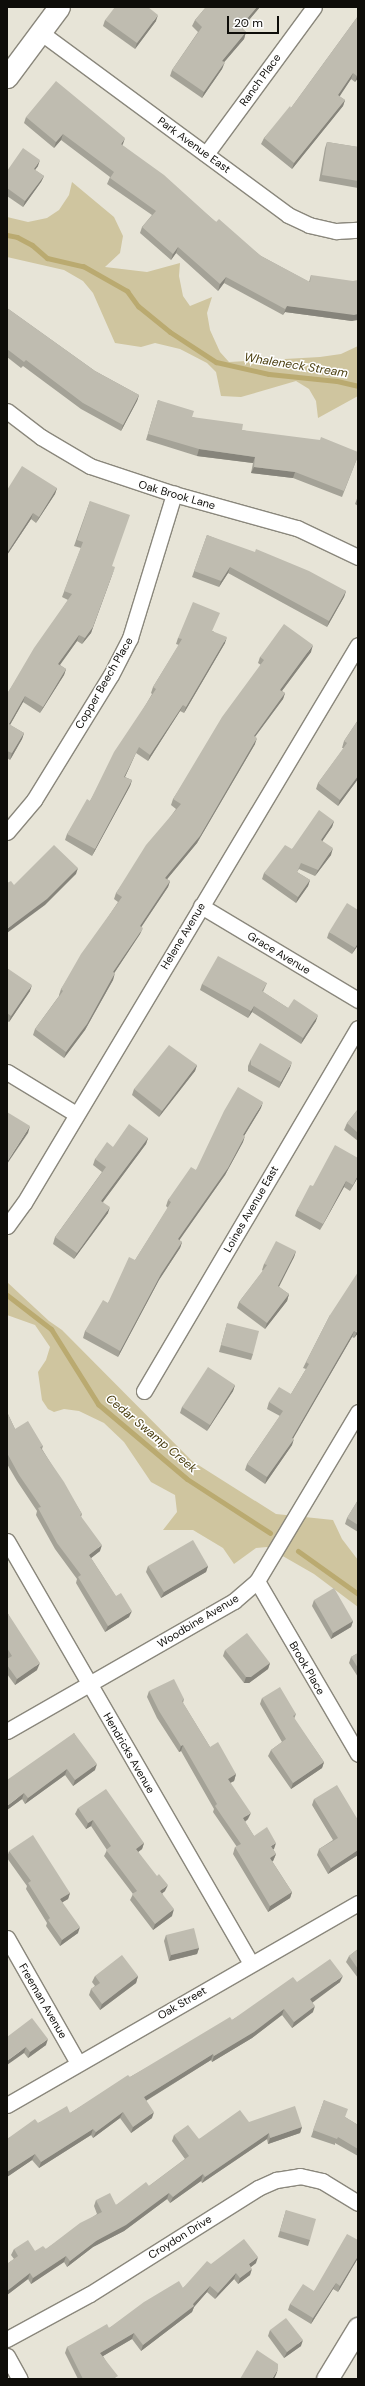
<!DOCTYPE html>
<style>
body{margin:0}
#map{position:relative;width:365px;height:2386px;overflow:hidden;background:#e7e4d7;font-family:"DM Sans",sans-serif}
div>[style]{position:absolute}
.green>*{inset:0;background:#cfc59f}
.stream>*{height:5px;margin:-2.5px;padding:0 2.5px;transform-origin:2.5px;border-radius:2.5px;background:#baaa70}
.roads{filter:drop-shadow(1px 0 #8a877c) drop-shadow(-1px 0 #8a877c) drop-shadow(0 1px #8a877c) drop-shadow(0 -1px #8a877c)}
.street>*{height:15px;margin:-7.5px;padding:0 7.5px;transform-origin:7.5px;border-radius:7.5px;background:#fff}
.secondary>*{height:21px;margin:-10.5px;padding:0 10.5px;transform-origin:10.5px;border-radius:10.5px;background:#fff}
.wall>*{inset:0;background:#a4a297}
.shaded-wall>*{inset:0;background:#86847b}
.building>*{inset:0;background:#bfbcb0}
span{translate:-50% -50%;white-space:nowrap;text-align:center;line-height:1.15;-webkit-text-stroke:3px #fff;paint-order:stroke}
.street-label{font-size:11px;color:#0e0d09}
.water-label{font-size:12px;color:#4b3f10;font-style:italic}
.frame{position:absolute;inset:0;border:8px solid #0e0d09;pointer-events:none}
.scale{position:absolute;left:227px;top:16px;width:52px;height:18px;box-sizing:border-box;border:2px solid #0e0d09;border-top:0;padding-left:5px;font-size:12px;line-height:14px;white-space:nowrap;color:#0e0d09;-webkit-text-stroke:3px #fff;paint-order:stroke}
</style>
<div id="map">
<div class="green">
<div style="clip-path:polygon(72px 182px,114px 217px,123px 236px,120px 253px,105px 267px,147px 272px,180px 263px,179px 276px,183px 296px,190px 306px,212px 297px,207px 313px,210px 330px,220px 352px,229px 362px,320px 357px,341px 354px,358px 346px,358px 396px,318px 418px,316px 401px,309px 389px,296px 381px,241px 397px,221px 396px,216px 372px,207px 363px,180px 349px,155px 343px,141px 347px,115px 343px,93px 293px,83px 281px,64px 270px,7px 257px,7px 217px,28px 222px,47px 218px,59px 210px,69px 195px)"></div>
<div style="clip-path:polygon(7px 1282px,49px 1321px,62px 1330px,192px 1461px,276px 1514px,333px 1520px,342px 1539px,358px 1560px,358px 1607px,314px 1574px,267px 1547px,256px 1548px,234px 1564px,223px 1548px,193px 1530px,163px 1530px,177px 1512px,175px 1495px,151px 1482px,124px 1442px,104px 1423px,79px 1411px,64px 1409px,54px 1412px,48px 1409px,42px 1400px,38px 1372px,46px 1360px,50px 1347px,35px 1325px,7px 1315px)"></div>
</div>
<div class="stream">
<div style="left:7px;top:235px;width:10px;rotate:11deg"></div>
<div style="left:17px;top:237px;width:17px;rotate:28deg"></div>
<div style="left:32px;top:245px;width:20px;rotate:41deg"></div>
<div style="left:47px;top:258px;width:37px;rotate:13deg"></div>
<div style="left:83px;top:266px;width:51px;rotate:29.6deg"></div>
<div style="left:127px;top:291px;width:19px;rotate:54deg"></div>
<div style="left:138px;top:306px;width:41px;rotate:39.1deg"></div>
<div style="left:170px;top:332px;width:55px;rotate:33.1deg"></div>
<div style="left:216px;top:362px;width:54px;rotate:12.8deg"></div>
<div style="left:269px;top:374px;width:68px;rotate:5.9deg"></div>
<div style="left:337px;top:381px;width:22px;rotate:13deg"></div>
<div style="left:7px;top:1295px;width:56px;rotate:37.7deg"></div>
<div style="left:51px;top:1329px;width:89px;rotate:57.9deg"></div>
<div style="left:98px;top:1404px;width:116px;rotate:40.1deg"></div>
<div style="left:187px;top:1479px;width:99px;rotate:33deg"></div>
<div style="left:298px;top:1551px;width:74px;rotate:35.6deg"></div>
</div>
<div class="roads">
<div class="street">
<div style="left:40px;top:32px;width:308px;rotate:36.4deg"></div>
<div style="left:288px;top:215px;width:23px;rotate:25deg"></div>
<div style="left:309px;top:225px;width:28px;rotate:13deg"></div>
<div style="left:336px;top:231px;width:22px;rotate:-3deg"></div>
<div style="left:206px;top:154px;width:182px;rotate:-53.7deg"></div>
<div style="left:7px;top:411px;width:43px;rotate:37.4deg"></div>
<div style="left:41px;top:437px;width:57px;rotate:30.6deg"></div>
<div style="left:90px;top:466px;width:89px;rotate:18.4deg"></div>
<div style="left:174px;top:494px;width:128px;rotate:15.5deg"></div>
<div style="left:297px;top:528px;width:68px;rotate:25.4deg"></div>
<div style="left:7px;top:832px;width:42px;rotate:-49.8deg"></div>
<div style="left:34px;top:800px;width:147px;rotate:-58.4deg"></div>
<div style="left:111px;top:675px;width:42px;rotate:-62.8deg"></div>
<div style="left:130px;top:638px;width:151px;rotate:-73deg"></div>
<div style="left:201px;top:906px;width:183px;rotate:30.9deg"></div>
<div style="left:7px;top:1072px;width:81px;rotate:31.3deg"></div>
<div style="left:7px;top:1226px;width:29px;rotate:-54deg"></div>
<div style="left:24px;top:1203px;width:650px;rotate:-59.1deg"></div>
<div style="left:144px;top:1391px;width:421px;rotate:-59.5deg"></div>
<div style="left:7px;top:1541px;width:488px;rotate:60deg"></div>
<div style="left:257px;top:1581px;width:200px;rotate:59.7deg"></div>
<div style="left:7px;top:1731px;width:262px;rotate:-29.8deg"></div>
<div style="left:234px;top:1601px;width:30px;rotate:-41deg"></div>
<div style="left:257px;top:1581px;width:197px;rotate:-59.1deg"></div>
<div style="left:7px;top:1938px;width:144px;rotate:60.4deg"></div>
<div style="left:7px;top:2105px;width:405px;rotate:-29.9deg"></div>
<div style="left:7px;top:2339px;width:94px;rotate:-28.5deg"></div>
<div style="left:90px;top:2294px;width:199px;rotate:-32.2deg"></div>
<div style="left:258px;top:2188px;width:20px;rotate:-24deg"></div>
<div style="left:276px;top:2180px;width:24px;rotate:-9deg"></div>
<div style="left:300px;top:2176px;width:23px;rotate:13deg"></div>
<div style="left:322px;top:2181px;width:42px;rotate:31.4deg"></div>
<div style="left:7px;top:2356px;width:26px;rotate:61deg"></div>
</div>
<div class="secondary">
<div style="left:7px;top:77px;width:87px;rotate:-53.4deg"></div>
<div style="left:327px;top:2379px;width:60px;rotate:-58.7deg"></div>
</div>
</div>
<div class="wall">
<div style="clip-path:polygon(206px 7px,260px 7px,242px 28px,246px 32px,244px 39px,224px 62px,222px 69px,202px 98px,170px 76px,172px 70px,198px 32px,192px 26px,195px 20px)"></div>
<div style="clip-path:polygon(358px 16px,358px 78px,355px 82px,351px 79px,339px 96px,345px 100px,343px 106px,292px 169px,261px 144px,264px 138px,291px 108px)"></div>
<div style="clip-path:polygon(105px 20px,156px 21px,135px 49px,103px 26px)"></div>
<div style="clip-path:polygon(26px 117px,122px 145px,216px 222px,261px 256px,309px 282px,311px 275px,352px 321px,285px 312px,283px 315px,224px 283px,218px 291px,176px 253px,171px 260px,140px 233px,142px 227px,152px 215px,107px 184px,110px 177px,61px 140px,54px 148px,24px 123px)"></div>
<div style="clip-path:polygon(327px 142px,358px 147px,358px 188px,319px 181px,325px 148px)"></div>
<div style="clip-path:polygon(38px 166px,35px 170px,44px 176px,41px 182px,23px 207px,7px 196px,7px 171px)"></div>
<div style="clip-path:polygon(7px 308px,95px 371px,139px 395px,137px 401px,121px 431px,81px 409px,23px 366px,21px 368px,7px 357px)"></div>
<div style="clip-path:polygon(158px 400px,192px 417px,242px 430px,358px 456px,342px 497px,293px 478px,251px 473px,253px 463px,197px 456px,146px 440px)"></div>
<div style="clip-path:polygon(57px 488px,55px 494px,36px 523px,31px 519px,7px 555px,7px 490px)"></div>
<div style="clip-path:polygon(358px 496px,358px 506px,355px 504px)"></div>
<div style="clip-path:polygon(90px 501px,112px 566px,91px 633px,82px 644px,77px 641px,60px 665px,66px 669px,64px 675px,40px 713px,23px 702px,10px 725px,24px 733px,22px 739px,10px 760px,7px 758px,7px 694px,68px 600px,62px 597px,81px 548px,74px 546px)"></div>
<div style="clip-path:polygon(207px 535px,346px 591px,344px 597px,327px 627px,228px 573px,219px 587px,192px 577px)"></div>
<div style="clip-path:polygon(213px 631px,225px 643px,184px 713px,180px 711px,148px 761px,136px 753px,125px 777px,132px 780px,130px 786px,92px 856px,65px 840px,67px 834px,90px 801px,152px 694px,151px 693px,153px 687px,179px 645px,176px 644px,178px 638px)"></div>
<div style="clip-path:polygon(311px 652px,282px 691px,285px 693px,283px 699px,255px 737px,255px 744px,197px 843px,167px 879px,170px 881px,168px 887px,141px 927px,140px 934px,114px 973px,113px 980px,85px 1030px,64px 1058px,33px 1035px,35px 1029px,59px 996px,59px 995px,61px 989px,118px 902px,114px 899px,116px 893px,176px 809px,171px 805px,173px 799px,261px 665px,258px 663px,260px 657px)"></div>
<div style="clip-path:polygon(358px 720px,358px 779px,338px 806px,316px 789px,318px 783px,344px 748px,342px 748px,344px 741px)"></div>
<div style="clip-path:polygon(334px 821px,332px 827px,322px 841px,331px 855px,315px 876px,299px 869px,297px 872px,310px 880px,308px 886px,296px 903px,262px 879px,264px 873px,292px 849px)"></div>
<div style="clip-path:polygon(329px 932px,358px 945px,352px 954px,327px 938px)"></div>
<div style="clip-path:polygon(7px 968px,30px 991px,9px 1022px,7px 1021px)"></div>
<div style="clip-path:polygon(267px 983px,263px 992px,288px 1008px,316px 1021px,301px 1044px,252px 1012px,248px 1018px,200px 990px,202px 984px)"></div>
<div style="clip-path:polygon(251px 1059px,290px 1068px,279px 1088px,248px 1071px,248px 1066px)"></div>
<div style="clip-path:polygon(197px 1065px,195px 1071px,159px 1117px,132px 1095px,134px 1089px)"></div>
<div style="clip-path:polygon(261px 1108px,244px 1136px,243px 1142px,225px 1175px,179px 1240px,182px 1242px,180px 1248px,159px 1280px,118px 1357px,83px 1338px,85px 1331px,108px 1303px,168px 1208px,166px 1206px,168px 1200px,196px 1170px)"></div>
<div style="clip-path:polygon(358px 1109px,358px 1141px,344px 1130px,347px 1123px)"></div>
<div style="clip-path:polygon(148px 1138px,146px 1144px,103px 1202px,108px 1213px,74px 1259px,53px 1244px,55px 1237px,102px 1172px,93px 1165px,95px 1159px,113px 1147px)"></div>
<div style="clip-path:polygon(358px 1177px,350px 1191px,344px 1187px,320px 1230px,295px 1216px,297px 1210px,313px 1186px)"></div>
<div style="clip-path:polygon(296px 1251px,294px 1257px,279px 1287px,289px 1294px,287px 1301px,265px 1329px,237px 1308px,239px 1302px,263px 1271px,262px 1270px,264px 1264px)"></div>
<div style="clip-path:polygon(330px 1315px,358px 1333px,354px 1338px,352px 1337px,293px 1438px,292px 1445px,265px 1484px,245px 1470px,247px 1464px,280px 1416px,267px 1409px,269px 1402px,291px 1394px,306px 1369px,303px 1368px,306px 1362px)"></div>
<div style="clip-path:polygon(227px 1323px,253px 1354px,251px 1360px,219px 1352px)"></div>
<div style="clip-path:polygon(235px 1385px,233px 1391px,207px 1431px,180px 1413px,182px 1407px)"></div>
<div style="clip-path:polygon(7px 1412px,15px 1429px,43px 1446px,42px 1449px,82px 1514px,81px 1517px,100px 1551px,91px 1558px,129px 1617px,105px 1632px,76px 1583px,77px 1579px,55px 1549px,36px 1515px,37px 1511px,17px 1481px,7px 1464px)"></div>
<div style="clip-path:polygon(358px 1500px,358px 1532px,345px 1524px,347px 1518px)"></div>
<div style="clip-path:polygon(148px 1566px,208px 1566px,206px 1572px,161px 1598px,146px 1572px)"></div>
<div style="clip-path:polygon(314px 1600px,353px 1621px,351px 1627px,331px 1639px,312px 1606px)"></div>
<div style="clip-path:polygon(7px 1612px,37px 1670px,15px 1685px,7px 1674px)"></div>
<div style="clip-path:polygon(225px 1650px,270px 1663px,268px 1669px,249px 1683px,244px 1683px,223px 1656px)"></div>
<div style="clip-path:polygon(358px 1653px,358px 1677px,349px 1663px,351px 1657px)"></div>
<div style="clip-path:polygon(149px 1691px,184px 1699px,183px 1703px,210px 1747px,236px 1774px,234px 1781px,230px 1783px,248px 1819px,245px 1822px,254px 1836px,274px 1849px,273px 1849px,276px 1854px,273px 1861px,272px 1861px,292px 1892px,290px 1898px,268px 1912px,233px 1854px,235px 1847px,237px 1847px,213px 1812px,214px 1809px,181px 1751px,179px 1752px,157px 1718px,147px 1697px)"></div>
<div style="clip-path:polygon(262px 1698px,296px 1714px,294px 1719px,324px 1762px,322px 1768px,291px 1789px,268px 1756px,271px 1750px,282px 1742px,260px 1704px)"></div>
<div style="clip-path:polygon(74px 1733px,95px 1770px,73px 1786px,65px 1775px,25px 1804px,22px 1799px,7px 1810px)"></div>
<div style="clip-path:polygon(314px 1799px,358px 1820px,358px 1855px,328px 1874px,317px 1855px,319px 1849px,333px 1840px,312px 1805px)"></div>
<div style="clip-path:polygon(78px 1808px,144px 1843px,142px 1849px,138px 1852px,165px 1891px,162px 1893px,172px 1916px,153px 1930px,130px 1900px,133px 1894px,104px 1856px,107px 1850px,91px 1826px,86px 1829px,75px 1814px)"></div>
<div style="clip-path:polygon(9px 1851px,70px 1893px,68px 1899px,62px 1902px,78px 1933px,60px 1946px,46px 1926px,47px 1923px,26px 1889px,27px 1886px,7px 1858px)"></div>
<div style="clip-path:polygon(166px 1935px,199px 1948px,197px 1954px,169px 1961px,164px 1941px)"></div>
<div style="clip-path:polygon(358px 1949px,358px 1978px,346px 1962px,349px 1956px)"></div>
<div style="clip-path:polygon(95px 1976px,138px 1976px,136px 1983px,100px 2010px,89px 1995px,91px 1989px,95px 1986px,92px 1982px)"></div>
<div style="clip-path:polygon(297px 1982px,340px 1982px,312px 2002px,313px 2012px,292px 2028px,282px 2015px,252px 2038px,212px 2062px,211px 2060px,146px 2101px,152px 2118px,131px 2133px,120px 2118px,93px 2138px,91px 2135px,39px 2168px,32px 2160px,7px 2177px,7px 2139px,38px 2123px,70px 2113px,130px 2077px,232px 2020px)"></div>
<div style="clip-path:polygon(7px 2037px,46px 2045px,28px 2058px,24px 2053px)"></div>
<div style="clip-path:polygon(324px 2100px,345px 2117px,358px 2125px,358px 2156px,335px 2143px,335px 2145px,311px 2137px)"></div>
<div style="clip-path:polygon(249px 2122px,302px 2127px,300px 2133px,268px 2144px,267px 2139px,202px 2183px,201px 2181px,170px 2203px,167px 2199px,124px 2231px,93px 2247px,67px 2267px,64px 2262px,31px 2284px,28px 2279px,7px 2295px,7px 2264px,14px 2259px,11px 2255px,14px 2249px,35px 2251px,46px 2249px,97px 2214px,94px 2206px,96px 2200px,116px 2205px,149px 2186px,185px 2159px,172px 2141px,174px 2135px,199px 2139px)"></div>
<div style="clip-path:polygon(286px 2210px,310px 2240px,308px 2246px,278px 2237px)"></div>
<div style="clip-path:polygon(358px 2240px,358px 2258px,338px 2292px,333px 2289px,311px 2324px,288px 2310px,290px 2304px,314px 2291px)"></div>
<div style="clip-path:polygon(256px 2263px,251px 2267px,250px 2275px,238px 2284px,234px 2279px,215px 2299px,207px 2292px,194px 2307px,192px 2312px,141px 2351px,132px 2339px,103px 2356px,116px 2379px,78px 2379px,65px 2353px,67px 2347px,109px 2328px,183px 2288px,211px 2264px)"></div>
<div style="clip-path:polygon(270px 2330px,301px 2346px,284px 2358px,268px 2336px)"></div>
</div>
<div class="shaded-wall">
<div style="clip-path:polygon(257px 7px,260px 7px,238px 33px,240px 27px)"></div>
<div style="clip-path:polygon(158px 15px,156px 21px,135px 49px,137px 43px)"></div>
<div style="clip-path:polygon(246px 32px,244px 39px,220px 67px,222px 61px)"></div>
<div style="clip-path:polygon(225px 62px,222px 69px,202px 98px,204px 92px)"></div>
<div style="clip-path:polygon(353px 73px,351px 79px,336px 102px,338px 95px)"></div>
<div style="clip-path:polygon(358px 75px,358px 78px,355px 82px,357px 76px)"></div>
<div style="clip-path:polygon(345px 100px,343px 106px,292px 169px,294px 163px)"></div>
<div style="clip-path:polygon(63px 134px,61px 140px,54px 148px,56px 142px)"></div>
<div style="clip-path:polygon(125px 138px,123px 144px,119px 150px,121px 144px)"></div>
<div style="clip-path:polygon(40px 160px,38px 166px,31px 175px,34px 169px)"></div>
<div style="clip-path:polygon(44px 176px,41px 182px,23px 207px,25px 201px)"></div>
<div style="clip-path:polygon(178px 247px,176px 253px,171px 260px,173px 254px)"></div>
<div style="clip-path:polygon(226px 277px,224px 283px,218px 291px,220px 284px)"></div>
<div style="clip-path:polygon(287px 306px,358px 314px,358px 320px,352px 321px,285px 312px,283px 315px)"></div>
<div style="clip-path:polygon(139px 395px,137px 401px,121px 431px,123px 425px)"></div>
<div style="clip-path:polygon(199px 449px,255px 457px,253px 463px,197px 456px)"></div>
<div style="clip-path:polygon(254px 467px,295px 472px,293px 478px,251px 473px)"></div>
<div style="clip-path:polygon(57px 488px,55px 494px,36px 523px,39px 517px)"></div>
<div style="clip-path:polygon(33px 513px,31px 519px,7px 555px,7px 553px)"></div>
<div style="clip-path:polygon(115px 567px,91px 633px,82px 644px,85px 638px)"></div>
<div style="clip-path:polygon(230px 567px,228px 573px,219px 587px,221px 581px)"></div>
<div style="clip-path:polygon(346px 591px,344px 597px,327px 627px,329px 621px)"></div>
<div style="clip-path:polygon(79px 635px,77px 641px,56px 670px,58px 664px)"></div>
<div style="clip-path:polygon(227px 637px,225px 643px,184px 713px,186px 707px)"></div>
<div style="clip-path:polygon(313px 645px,311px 652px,278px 696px,280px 690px)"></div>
<div style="clip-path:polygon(66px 669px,64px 675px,40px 713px,43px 707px)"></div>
<div style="clip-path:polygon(285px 693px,283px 699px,251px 742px,254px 736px)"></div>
<div style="clip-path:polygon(25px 696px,23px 702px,7px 730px,9px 724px)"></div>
<div style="clip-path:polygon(183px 705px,180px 711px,148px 761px,150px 755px)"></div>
<div style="clip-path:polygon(24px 733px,22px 739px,10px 760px,12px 753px)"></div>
<div style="clip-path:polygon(257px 738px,255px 744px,197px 843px,163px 884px,165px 878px)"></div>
<div style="clip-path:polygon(139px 747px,136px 753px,122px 783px,124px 777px)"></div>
<div style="clip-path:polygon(358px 776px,358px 779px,338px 806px,340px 800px)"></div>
<div style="clip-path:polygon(132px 780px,130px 786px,92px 856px,95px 849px)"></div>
<div style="clip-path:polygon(334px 821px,332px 827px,319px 846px,321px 840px)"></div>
<div style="clip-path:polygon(333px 848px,331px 855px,315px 876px,318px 870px)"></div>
<div style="clip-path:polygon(78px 868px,76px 874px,45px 905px,7px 933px,7px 929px)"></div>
<div style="clip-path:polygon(310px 880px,308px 886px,296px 903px,298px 897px)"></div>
<div style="clip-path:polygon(170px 881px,168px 887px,138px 932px,140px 926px)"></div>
<div style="clip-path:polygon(143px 928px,140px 934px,111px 978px,113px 972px)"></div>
<div style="clip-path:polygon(358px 943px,358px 945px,352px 954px,355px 948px)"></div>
<div style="clip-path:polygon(115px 973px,113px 980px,85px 1030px,64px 1058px,66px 1052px)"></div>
<div style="clip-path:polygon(32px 985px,30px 991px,9px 1022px,11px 1016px)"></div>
<div style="clip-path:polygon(254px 1006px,252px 1012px,248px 1018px,251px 1011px)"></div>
<div style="clip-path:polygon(318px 1015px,316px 1021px,301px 1044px,303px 1038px)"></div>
<div style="clip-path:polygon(292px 1062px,290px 1068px,279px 1088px,281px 1082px)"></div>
<div style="clip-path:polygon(197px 1065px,195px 1071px,159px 1117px,162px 1111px)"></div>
<div style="clip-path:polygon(263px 1102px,261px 1108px,241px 1141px,243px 1135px)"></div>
<div style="clip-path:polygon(30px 1126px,28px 1133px,7px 1164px,7px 1162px)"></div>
<div style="clip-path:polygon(245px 1136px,243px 1142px,225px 1175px,176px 1245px,178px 1239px)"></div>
<div style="clip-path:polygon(148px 1138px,146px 1144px,99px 1207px,101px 1201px)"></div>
<div style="clip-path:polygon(358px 1175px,358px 1177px,350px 1191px)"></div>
<div style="clip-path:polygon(346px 1181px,344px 1187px,320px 1230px,323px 1224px)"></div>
<div style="clip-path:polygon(110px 1207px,108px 1213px,74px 1259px,77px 1253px)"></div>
<div style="clip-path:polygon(182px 1242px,180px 1248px,159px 1280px,118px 1357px,120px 1351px,161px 1274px)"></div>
<div style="clip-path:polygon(296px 1251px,294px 1257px,276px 1292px,278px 1286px)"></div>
<div style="clip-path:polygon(289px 1294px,287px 1301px,265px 1329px,267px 1323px)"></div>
<div style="clip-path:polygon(358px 1330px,358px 1333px,354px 1338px)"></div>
<div style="clip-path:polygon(354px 1331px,352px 1337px,290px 1444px,292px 1438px)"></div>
<div style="clip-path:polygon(235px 1385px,233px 1391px,207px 1431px,210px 1425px)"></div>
<div style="clip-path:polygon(294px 1439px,292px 1445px,265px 1484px,267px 1477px)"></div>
<div style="clip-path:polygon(102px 1545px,100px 1551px,86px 1562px,89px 1555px)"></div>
<div style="clip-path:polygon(208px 1566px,206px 1572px,161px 1598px,164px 1592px)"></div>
<div style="clip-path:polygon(132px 1611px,129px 1617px,105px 1632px,108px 1626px)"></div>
<div style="clip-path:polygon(353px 1621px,351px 1627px,331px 1639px,333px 1633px)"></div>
<div style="clip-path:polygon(40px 1663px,37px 1670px,15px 1685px,17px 1679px)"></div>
<div style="clip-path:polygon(270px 1663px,268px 1669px,249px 1683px,244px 1683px,246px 1677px)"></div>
<div style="clip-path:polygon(183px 1745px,181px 1751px,179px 1752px,181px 1746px)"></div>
<div style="clip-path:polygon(324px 1762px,322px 1768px,291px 1789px,293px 1783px)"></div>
<div style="clip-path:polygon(97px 1764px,95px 1770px,73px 1786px,75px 1780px)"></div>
<div style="clip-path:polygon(67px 1769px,65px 1775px,25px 1804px,28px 1798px)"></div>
<div style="clip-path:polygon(236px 1774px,234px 1781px,226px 1785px,228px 1779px)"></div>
<div style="clip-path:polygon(24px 1793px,22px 1799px,7px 1810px,7px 1806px)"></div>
<div style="clip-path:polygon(251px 1813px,248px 1819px,240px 1825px,243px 1818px)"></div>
<div style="clip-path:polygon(93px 1820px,91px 1826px,86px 1829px,88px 1823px)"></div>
<div style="clip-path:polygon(144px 1843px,142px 1849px,134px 1855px,136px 1849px)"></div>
<div style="clip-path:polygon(276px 1843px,274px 1849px,268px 1852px,271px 1846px)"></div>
<div style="clip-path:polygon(358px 1850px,358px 1855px,328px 1874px,331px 1868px)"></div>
<div style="clip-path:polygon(276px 1854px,273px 1861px,268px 1864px,270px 1858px)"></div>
<div style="clip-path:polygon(168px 1885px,165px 1891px,158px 1897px,160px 1891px)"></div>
<div style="clip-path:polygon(292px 1892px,290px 1898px,268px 1912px,270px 1906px)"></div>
<div style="clip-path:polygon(70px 1893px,68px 1899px,58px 1905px,60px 1899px)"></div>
<div style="clip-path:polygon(174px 1909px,172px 1916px,153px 1930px,155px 1924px)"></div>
<div style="clip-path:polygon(80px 1927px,78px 1933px,60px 1946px,62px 1940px)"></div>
<div style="clip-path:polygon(199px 1948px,197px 1954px,169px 1961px,171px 1955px)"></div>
<div style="clip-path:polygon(138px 1976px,136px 1983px,100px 2010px,102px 2004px)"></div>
<div style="clip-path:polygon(343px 1976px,340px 1982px,308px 2006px,310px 1999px)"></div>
<div style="clip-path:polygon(315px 2006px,313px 2012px,292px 2028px,294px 2022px)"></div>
<div style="clip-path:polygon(284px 2009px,282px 2015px,252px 2038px,212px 2062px,214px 2056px)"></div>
<div style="clip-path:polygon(48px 2039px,46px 2045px,28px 2058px,30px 2052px)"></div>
<div style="clip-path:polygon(26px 2047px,24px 2053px,7px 2065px,7px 2061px)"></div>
<div style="clip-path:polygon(213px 2054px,211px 2060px,142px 2103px,144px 2097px)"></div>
<div style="clip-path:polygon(123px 2112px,120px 2118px,93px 2138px,96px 2132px)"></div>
<div style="clip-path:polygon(154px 2112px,152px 2118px,131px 2133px,133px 2127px)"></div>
<div style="clip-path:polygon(302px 2127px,300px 2133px,268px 2144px,270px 2138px)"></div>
<div style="clip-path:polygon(93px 2129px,91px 2135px,39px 2168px,41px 2162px)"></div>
<div style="clip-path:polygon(269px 2133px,267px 2139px,202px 2183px,205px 2177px)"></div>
<div style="clip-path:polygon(35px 2154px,32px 2160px,7px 2177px,7px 2172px)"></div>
<div style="clip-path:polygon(203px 2174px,201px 2181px,170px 2203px,173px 2197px)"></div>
<div style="clip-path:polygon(169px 2193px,167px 2199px,124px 2231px,93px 2247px,67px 2267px,70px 2261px,96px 2241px)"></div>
<div style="clip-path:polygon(66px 2256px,64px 2262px,31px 2284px,33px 2278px)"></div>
<div style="clip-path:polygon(358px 2256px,358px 2258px,338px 2292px,340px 2286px)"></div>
<div style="clip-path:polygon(258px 2257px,256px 2263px,247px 2270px,249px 2264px)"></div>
<div style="clip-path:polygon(252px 2269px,250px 2275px,238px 2284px,240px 2278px)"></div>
<div style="clip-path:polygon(30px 2273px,28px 2279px,7px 2295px,7px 2291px)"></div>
<div style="clip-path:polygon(236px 2273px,234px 2279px,215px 2299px,218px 2293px)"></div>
<div style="clip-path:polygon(336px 2283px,333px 2289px,311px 2324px,313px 2318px)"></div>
<div style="clip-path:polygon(210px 2286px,207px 2292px,194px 2307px,192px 2312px,141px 2351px,143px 2345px,193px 2304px)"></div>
<div style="clip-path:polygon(134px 2333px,132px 2339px,98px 2359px,100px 2353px)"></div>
<div style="clip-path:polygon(303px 2340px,301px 2346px,284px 2358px,287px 2352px)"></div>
<div style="clip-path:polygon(278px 2369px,276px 2375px,274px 2379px,272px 2379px)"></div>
</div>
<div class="building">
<div style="clip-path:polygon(115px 7px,148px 7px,158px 15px,137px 43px,105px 20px)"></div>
<div style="clip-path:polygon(206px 7px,257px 7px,240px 27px,246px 32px,222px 61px,225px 62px,204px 92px,172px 70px,202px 27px,195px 20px)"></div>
<div style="clip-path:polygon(358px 16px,358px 75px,357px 76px,353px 73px,338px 95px,345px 100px,294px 163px,264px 138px,290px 106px,291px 108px)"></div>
<div style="clip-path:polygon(56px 81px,125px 138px,121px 144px,164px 175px,216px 222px,219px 219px,261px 256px,310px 282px,311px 275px,353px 281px,358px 280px,358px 314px,354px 315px,287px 306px,285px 309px,226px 277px,220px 284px,178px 247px,173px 254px,142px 227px,156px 211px,110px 178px,114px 172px,63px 134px,56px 142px,26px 117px)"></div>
<div style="clip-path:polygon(327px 142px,358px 147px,358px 181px,322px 175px)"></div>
<div style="clip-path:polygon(23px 148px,40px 160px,34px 169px,44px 176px,25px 201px,7px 188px,7px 171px)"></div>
<div style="clip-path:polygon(7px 308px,95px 371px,139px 395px,123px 425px,83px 403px,26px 360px,24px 362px,7px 349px)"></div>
<div style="clip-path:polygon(158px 400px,194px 411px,192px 417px,243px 424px,242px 430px,320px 440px,321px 437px,358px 452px,358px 456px,344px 491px,295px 472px,254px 467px,255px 457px,199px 449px,148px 434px)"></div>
<div style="clip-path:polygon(22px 466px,57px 488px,39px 517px,33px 513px,7px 553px,7px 490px)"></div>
<div style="clip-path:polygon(90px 501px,130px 515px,112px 566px,115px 567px,93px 627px,85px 638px,79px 635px,58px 664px,66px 669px,43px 707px,25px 696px,9px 724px,24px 733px,12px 753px,7px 751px,7px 694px,34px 648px,72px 594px,64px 591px,83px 542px,77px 540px)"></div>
<div style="clip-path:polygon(207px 535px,255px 552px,256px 549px,309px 571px,346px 591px,329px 621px,230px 567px,221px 581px,194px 571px)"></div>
<div style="clip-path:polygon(193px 602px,220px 613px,212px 631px,227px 637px,186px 707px,183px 705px,150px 755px,139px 747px,124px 777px,132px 780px,95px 849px,67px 834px,87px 799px,90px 801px,114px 752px,156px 689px,153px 687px,182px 639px,178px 638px)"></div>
<div style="clip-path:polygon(284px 624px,313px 645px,280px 690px,285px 693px,254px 736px,257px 738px,200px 836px,165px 878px,170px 881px,140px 926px,143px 928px,113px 972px,115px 973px,87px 1024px,66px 1052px,35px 1029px,63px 991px,61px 989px,81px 954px,122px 897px,116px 893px,146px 845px,181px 804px,173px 799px,222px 717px,264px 660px,260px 657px)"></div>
<div style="clip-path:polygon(358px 720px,358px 776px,340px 800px,318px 783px,347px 743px,344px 741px)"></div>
<div style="clip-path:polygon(319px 810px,334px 821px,321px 840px,333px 848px,318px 870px,301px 863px,297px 872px,310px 880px,298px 897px,264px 873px,285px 845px,292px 849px)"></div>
<div style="clip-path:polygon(54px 845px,78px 868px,47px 899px,7px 929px,7px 883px,11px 881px,14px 885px)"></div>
<div style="clip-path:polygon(347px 903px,358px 910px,358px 943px,355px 948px,329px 932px)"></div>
<div style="clip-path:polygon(218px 956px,267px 983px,262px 991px,288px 1008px,294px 999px,318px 1015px,303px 1038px,254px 1006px,251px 1011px,202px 984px)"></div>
<div style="clip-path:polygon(7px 968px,32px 985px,11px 1016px,7px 1013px)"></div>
<div style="clip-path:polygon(260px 1043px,292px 1062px,281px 1082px,251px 1065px,251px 1059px)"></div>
<div style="clip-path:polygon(169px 1045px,197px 1065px,162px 1111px,134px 1089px)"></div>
<div style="clip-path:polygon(238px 1087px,263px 1102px,243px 1135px,245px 1136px,228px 1168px,178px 1239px,182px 1242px,161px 1274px,120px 1351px,85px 1331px,103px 1300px,108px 1303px,129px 1257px,135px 1260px,171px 1202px,168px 1200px,191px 1167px,196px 1170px,224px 1111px)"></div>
<div style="clip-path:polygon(358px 1109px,358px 1133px,347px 1123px)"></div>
<div style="clip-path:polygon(7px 1112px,30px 1126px,7px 1162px)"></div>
<div style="clip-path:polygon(129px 1124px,148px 1138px,101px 1201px,110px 1207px,77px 1253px,55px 1237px,106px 1167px,95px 1159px,107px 1142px,113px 1147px)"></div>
<div style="clip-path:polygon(335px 1145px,358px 1158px,358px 1175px,353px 1185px,346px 1181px,323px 1224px,297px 1210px,310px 1185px,313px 1186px)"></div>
<div style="clip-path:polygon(276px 1241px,296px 1251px,278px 1286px,289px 1294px,267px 1323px,239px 1302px,267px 1265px,264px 1264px)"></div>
<div style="clip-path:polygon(358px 1272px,358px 1330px,357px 1332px,354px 1331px,292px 1438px,294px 1439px,267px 1477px,247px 1464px,283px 1411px,269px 1402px,279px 1387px,291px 1394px,309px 1364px,306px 1362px,330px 1315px)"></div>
<div style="clip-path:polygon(227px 1323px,259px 1331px,253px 1354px,221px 1345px)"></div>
<div style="clip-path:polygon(208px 1367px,235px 1385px,210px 1425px,182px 1407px)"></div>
<div style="clip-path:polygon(7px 1412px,15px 1429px,28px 1421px,43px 1446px,40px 1447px,64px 1482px,82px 1514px,80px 1515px,102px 1545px,89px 1555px,116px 1596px,121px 1593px,132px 1611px,108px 1626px,78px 1577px,81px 1575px,57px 1543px,38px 1508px,41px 1507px,19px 1475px,7px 1453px)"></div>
<div style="clip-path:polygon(358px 1500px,358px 1525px,347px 1518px)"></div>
<div style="clip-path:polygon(193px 1540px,208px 1566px,164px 1592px,148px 1566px)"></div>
<div style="clip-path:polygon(334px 1588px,353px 1621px,333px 1633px,314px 1600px)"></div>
<div style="clip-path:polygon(7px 1612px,40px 1663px,17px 1679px,7px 1665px,7px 1659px,12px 1656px,7px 1648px)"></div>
<div style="clip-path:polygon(247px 1633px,270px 1663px,251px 1677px,246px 1677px,225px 1650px)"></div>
<div style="clip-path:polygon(358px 1653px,358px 1668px,351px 1657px)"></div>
<div style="clip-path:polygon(174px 1679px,184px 1699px,182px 1701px,210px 1747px,218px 1742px,236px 1774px,228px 1779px,251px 1813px,243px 1818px,254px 1836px,267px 1827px,276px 1843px,271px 1846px,276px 1854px,270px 1858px,292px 1892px,270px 1906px,235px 1847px,241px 1844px,215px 1806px,217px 1804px,183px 1745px,181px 1746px,159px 1711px,149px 1691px)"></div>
<div style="clip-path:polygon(280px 1687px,296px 1714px,293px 1716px,324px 1762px,293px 1783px,271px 1750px,286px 1739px,262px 1698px)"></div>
<div style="clip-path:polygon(74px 1733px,97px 1764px,75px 1780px,67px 1769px,28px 1798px,24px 1793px,7px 1806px,7px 1780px)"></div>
<div style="clip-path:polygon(337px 1785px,358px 1820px,358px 1850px,331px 1868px,319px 1849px,338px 1838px,314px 1799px)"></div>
<div style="clip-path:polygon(106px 1789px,144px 1843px,136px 1849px,157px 1876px,159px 1874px,168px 1885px,160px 1891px,174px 1909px,155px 1924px,132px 1894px,137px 1891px,106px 1850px,111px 1846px,93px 1820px,88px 1823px,78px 1808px)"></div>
<div style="clip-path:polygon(33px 1835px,70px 1893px,60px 1899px,80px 1927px,62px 1940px,48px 1920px,50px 1918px,28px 1883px,31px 1881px,9px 1851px)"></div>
<div style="clip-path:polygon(194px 1928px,199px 1948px,171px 1955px,166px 1935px)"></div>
<div style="clip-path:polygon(358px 1949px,358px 1969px,349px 1956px)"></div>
<div style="clip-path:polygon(122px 1955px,138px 1976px,102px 2004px,91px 1989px,100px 1983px,95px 1976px)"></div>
<div style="clip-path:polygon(330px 1959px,343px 1976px,310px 1999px,315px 2006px,294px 2022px,284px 2009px,254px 2032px,214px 2056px,213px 2054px,144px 2097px,154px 2112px,133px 2127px,123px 2112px,96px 2132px,93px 2129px,41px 2162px,35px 2154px,7px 2172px,7px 2139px,35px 2119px,38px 2123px,67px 2106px,70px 2113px,128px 2075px,130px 2077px,230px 2017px,232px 2020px,293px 1977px,297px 1982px)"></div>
<div style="clip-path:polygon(32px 2018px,48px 2039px,30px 2052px,26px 2047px,7px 2061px,7px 2037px)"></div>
<div style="clip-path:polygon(324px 2100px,348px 2109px,345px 2117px,358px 2125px,358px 2149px,338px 2137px,337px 2139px,313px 2130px)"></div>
<div style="clip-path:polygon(295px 2106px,302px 2127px,270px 2138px,269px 2133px,205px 2177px,203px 2174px,173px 2197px,169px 2193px,126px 2225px,96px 2241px,70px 2261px,66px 2256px,33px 2278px,30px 2273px,7px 2291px,7px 2264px,18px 2256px,14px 2249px,28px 2240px,35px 2251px,43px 2246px,46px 2249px,80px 2223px,102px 2212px,96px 2200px,110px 2193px,116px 2205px,146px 2182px,149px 2186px,189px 2156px,174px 2135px,188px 2125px,199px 2139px,240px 2110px,249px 2122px)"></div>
<div style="clip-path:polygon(286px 2210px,316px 2219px,310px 2240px,280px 2231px)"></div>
<div style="clip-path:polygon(347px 2234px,358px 2240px,358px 2256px,340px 2286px,336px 2283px,313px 2318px,290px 2304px,303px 2284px,314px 2291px)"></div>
<div style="clip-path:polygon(244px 2239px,258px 2257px,249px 2264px,252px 2269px,240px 2278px,236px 2273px,218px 2293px,210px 2286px,193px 2304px,194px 2306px,143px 2345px,134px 2333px,100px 2353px,118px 2376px,113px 2379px,83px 2379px,67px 2347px,107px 2324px,109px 2328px,144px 2302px,179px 2281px,183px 2288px,207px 2261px,211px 2264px)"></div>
<div style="clip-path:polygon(286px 2318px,303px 2340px,287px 2352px,270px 2330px)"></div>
<div style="clip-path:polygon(257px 2350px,278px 2364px,278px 2369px,272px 2379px,240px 2379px)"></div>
</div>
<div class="street-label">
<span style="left:260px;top:80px;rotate:-54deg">Ranch Place</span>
<span style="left:194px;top:145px;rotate:36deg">Park Avenue East</span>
<span style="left:177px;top:495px;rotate:16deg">Oak Brook Lane</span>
<span style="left:104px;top:683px;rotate:-60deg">Copper Beech Place</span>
<span style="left:183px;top:936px;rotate:-59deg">Helene Avenue</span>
<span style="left:279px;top:953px;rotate:31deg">Grace Avenue</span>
<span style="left:251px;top:1209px;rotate:-60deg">Loines Avenue East</span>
<span style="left:198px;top:1621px;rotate:-31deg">Woodbine Avenue</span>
<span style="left:307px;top:1668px;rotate:60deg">Brook Place</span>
<span style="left:129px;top:1753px;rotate:60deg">Hendricks Avenue</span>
<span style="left:43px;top:2001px;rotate:60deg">Freeman Avenue</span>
<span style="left:182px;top:2003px;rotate:-30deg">Oak Street</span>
<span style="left:180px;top:2237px;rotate:-32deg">Croydon Drive</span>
</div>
<div class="water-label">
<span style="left:296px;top:366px;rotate:9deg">Whaleneck Stream</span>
<span style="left:151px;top:1434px;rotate:40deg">Cedar Swamp Creek</span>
</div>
<div class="frame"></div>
<div class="scale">20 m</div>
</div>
